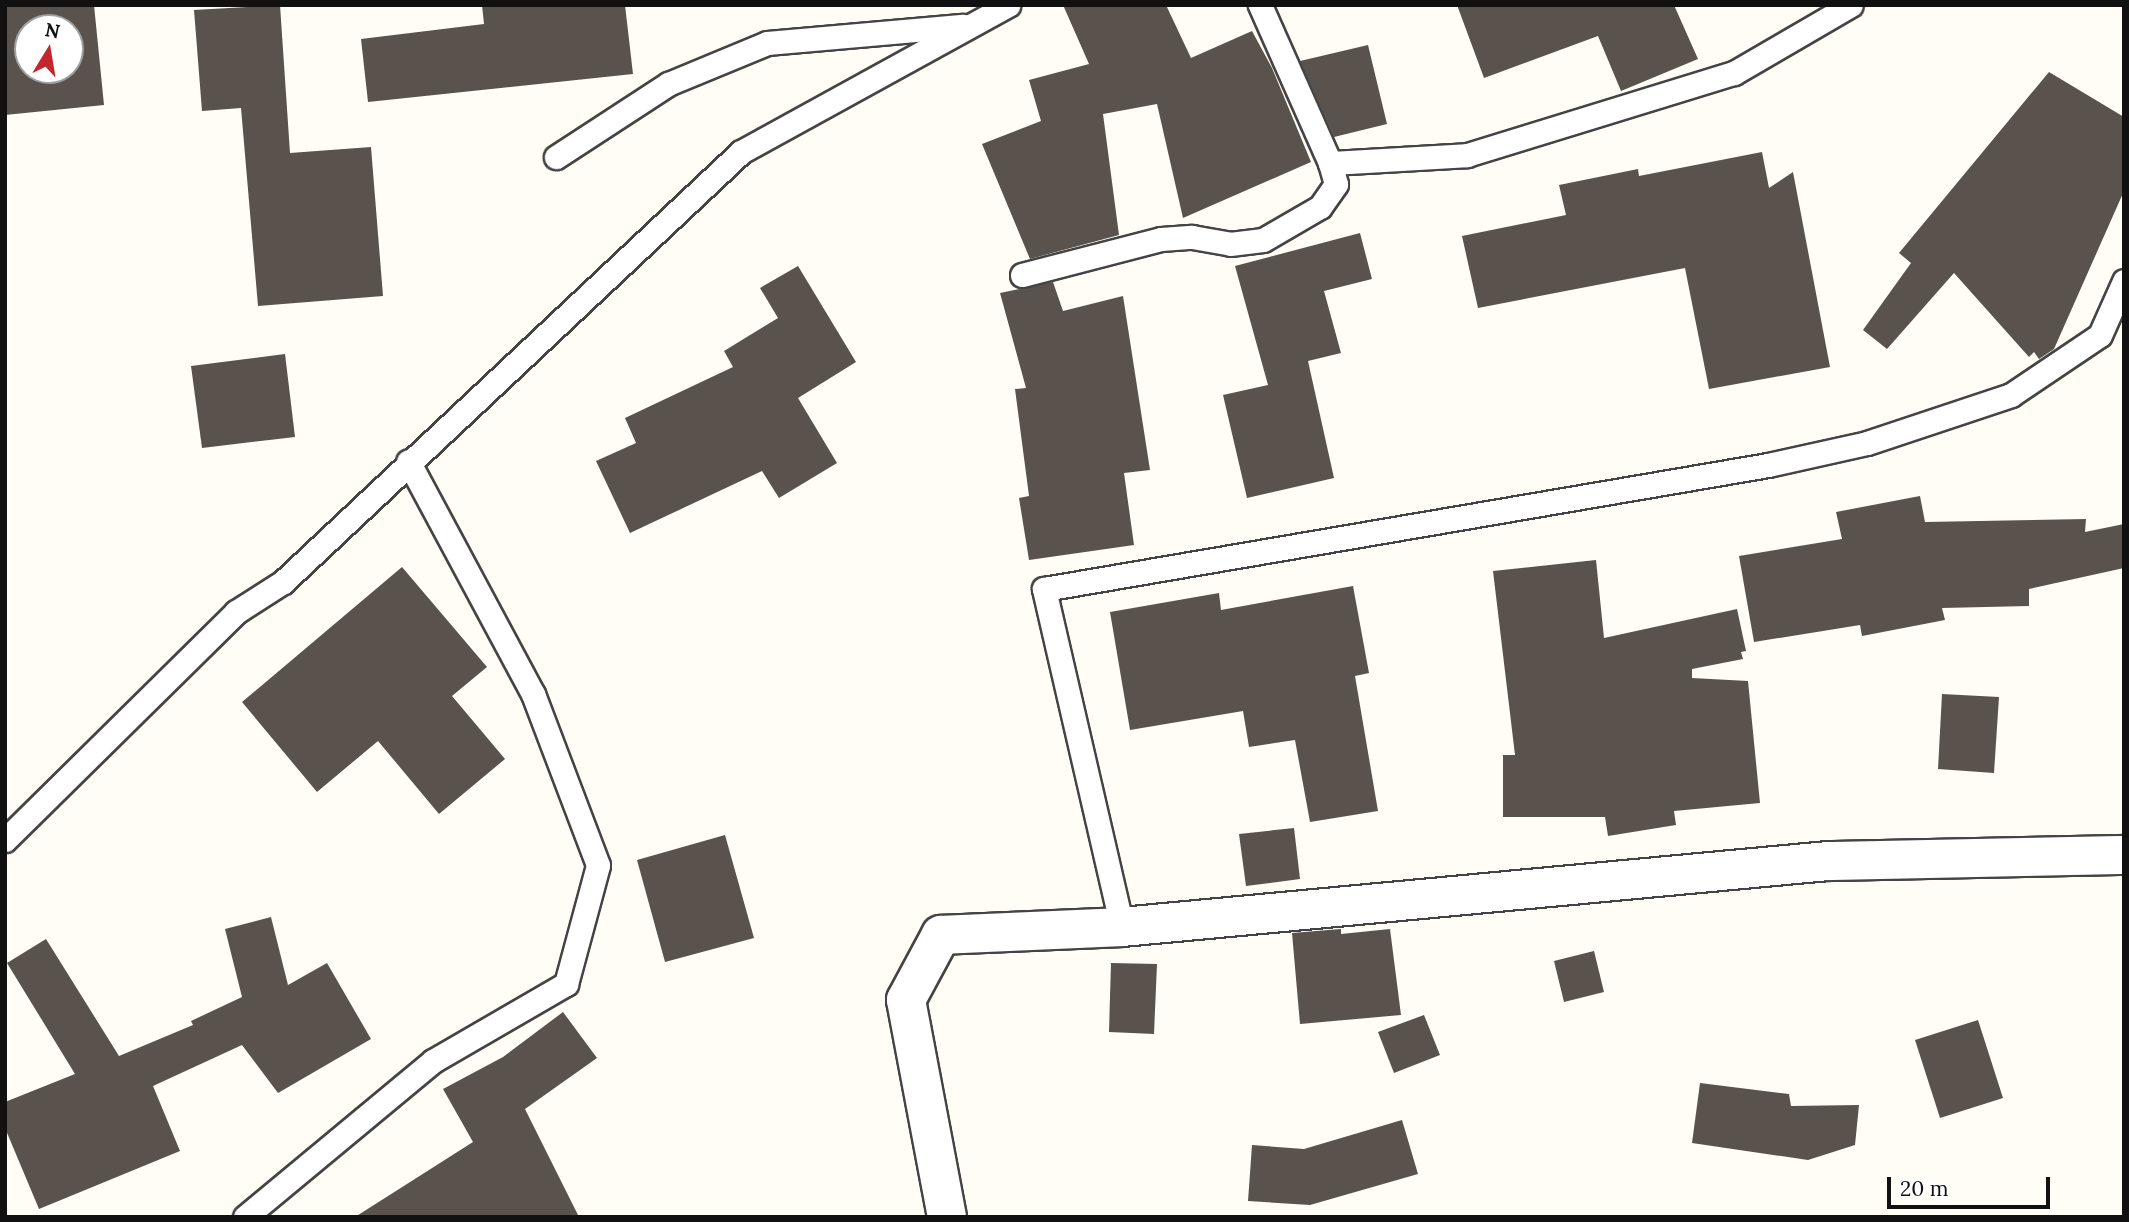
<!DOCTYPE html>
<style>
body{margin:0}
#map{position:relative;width:2129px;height:1222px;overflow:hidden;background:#fffdf5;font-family:Lora,serif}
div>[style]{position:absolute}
.building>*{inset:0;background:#5a524d}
.roads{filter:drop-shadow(2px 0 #444) drop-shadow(-2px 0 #444) drop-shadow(0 2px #444) drop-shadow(0 -2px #444)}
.lane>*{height:23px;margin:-11.5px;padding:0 11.5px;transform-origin:11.5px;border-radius:11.5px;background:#fff}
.street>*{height:38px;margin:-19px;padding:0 19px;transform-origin:19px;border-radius:19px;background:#fff}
span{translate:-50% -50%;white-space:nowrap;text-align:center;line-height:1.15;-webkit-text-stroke:7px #fff;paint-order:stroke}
.frame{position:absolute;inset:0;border:7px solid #111;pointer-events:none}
.north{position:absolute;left:14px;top:14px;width:70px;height:70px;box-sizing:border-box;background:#fff;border:2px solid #a0a0a0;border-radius:50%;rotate:11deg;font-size:19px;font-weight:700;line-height:28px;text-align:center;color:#111}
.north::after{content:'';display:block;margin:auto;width:24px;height:32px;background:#c4262e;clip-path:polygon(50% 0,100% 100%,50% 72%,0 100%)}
.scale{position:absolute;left:1887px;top:1177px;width:163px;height:32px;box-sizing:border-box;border:4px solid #111;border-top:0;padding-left:9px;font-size:21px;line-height:24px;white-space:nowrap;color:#111;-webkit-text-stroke:5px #fff;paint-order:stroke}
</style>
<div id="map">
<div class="building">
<div style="clip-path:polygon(evenodd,5px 5px,94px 5px,104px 105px,5px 115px,5px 5px,28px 28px,70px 28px,70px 70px,28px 70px,28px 28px)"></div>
<div style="clip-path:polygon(280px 5px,290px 153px,371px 147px,383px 296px,258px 306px,241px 108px,202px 111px,194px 10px)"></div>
<div style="clip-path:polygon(482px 5px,625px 5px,633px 74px,368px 102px,361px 39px,484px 24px)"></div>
<div style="clip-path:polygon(1063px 5px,1166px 5px,1191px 58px,1252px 31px,1272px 68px,1311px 162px,1183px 218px,1157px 104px,1103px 114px,1119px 235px,1030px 259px,982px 144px,1041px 121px,1029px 80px,1089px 64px)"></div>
<div style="clip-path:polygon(1457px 5px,1674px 5px,1698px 59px,1621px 91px,1598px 36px,1484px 78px)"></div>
<div style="clip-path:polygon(1368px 45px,1387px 124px,1334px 137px,1300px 61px)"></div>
<div style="clip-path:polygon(2049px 72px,2124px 117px,2124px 191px,2054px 349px,2039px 359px,2034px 352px,2029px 357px,1954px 273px,1887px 349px,1863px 330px,1911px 263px,1899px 253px)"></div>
<div style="clip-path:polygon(1762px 152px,1769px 188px,1793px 172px,1830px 367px,1709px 389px,1685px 268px,1478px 308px,1462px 236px,1566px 215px,1559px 185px,1638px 169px,1639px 176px)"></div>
<div style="clip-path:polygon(1360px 233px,1372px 279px,1324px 291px,1341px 353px,1308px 361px,1334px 478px,1247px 498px,1223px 395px,1268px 385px,1235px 266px)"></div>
<div style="clip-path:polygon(798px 266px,856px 362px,798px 398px,837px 463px,779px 498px,762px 471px,630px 533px,596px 461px,636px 443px,625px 418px,733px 367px,724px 351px,778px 318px,760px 288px)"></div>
<div style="clip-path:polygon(1053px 282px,1063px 311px,1123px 296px,1150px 470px,1124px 473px,1134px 545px,1029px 560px,1019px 498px,1029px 496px,1015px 389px,1026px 388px,1000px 293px)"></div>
<div style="clip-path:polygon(285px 354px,295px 437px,202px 448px,191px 366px)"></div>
<div style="clip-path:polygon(1920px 496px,1925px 522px,2086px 519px,2085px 532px,2124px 524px,2124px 568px,2029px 589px,2029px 606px,1942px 608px,1945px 620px,1862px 636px,1860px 625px,1754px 642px,1739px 556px,1842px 539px,1836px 512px)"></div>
<div style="clip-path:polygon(1596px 560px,1604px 638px,1737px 609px,1746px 651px,1741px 652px,1743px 659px,1692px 669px,1692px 678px,1748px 681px,1760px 803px,1674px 811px,1676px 825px,1608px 836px,1605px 817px,1503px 817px,1503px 755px,1515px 755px,1493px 571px)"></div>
<div style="clip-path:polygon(402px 567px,487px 667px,452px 696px,505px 759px,439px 814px,378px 741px,317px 792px,242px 702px)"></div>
<div style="clip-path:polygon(1353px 586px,1369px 673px,1355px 676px,1378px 811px,1310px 822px,1295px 740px,1249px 747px,1243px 711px,1130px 730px,1110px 612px,1219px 593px,1221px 610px)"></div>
<div style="clip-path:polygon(1942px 694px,1999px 697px,1994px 773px,1938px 769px)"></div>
<div style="clip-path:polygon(1294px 828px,1300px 879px,1246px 886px,1239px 834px)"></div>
<div style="clip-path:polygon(725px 835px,754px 938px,665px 962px,637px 860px)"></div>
<div style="clip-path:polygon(271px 917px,288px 985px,327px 963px,371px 1039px,278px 1093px,242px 1045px,153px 1086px,180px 1151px,39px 1209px,5px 1128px,5px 1102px,75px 1074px,7px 963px,46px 939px,119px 1056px,193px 1025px,191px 1021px,242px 997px,225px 929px)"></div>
<div style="clip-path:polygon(1341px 929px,1341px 934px,1390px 929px,1401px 1015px,1300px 1024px,1292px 933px)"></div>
<div style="clip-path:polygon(1594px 951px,1604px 992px,1564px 1002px,1554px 961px)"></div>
<div style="clip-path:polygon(1111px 963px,1157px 964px,1154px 1034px,1109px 1032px)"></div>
<div style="clip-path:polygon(563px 1012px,597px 1058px,525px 1109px,579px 1217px,355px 1217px,473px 1142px,443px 1089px,503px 1057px)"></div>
<div style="clip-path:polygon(1424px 1015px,1440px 1055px,1394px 1073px,1378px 1032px)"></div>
<div style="clip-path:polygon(1978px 1020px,2003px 1098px,1940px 1118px,1915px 1040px)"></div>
<div style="clip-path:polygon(1700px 1083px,1789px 1094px,1791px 1106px,1859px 1105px,1855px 1145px,1808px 1160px,1692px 1143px)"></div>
<div style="clip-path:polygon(1402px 1120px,1418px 1174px,1310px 1205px,1248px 1201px,1252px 1145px,1304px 1149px)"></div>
</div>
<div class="roads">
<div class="lane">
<div style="left:1260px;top:5px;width:173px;rotate:66.1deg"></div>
<div style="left:556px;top:157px;width:134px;rotate:-33.1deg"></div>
<div style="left:668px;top:84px;width:107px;rotate:-22.5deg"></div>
<div style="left:767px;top:43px;width:197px;rotate:-5deg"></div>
<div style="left:1022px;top:275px;width:144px;rotate:-14.5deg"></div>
<div style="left:1161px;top:239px;width:31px;rotate:-4deg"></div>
<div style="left:1192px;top:237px;width:39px;rotate:10deg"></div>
<div style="left:1230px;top:244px;width:33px;rotate:-7deg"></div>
<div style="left:1263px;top:240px;width:66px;rotate:-30.1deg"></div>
<div style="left:1320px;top:207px;width:28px;rotate:-55deg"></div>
<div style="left:1336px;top:184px;width:22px;rotate:-106deg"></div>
<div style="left:1330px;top:163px;width:137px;rotate:-3.3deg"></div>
<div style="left:1467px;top:155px;width:279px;rotate:-17.1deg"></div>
<div style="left:1734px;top:73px;width:135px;rotate:-30.2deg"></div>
<div style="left:5px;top:840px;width:325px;rotate:-44.6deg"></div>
<div style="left:236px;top:612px;width:56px;rotate:-32.6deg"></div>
<div style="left:283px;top:582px;width:628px;rotate:-43.19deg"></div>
<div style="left:741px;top:152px;width:305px;rotate:-28.8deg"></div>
<div style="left:1122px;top:927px;width:347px;rotate:-103deg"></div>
<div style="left:1044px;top:589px;width:735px;rotate:-9.72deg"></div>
<div style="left:1768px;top:465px;width:101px;rotate:-12.5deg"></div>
<div style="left:1867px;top:443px;width:152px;rotate:-18.4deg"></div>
<div style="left:2011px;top:395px;width:107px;rotate:-34deg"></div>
<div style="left:2100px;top:335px;width:59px;rotate:-66deg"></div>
<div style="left:245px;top:1217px;width:244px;rotate:-39.7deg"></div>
<div style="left:433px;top:1061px;width:154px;rotate:-30.1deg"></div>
<div style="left:566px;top:984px;width:123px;rotate:-74.9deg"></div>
<div style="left:598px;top:865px;width:183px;rotate:-110.8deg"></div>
<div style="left:533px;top:694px;width:264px;rotate:-118.2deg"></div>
</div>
<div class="street">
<div style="left:947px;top:1217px;width:221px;rotate:-100.7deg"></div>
<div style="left:906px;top:1000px;width:74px;rotate:-61.7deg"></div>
<div style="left:941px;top:935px;width:181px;rotate:-2.5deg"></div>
<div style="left:1122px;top:927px;width:709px;rotate:-5.34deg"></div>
<div style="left:1828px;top:861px;width:296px;rotate:-1.2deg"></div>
</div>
</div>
<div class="frame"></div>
<div class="north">N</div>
<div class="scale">20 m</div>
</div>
